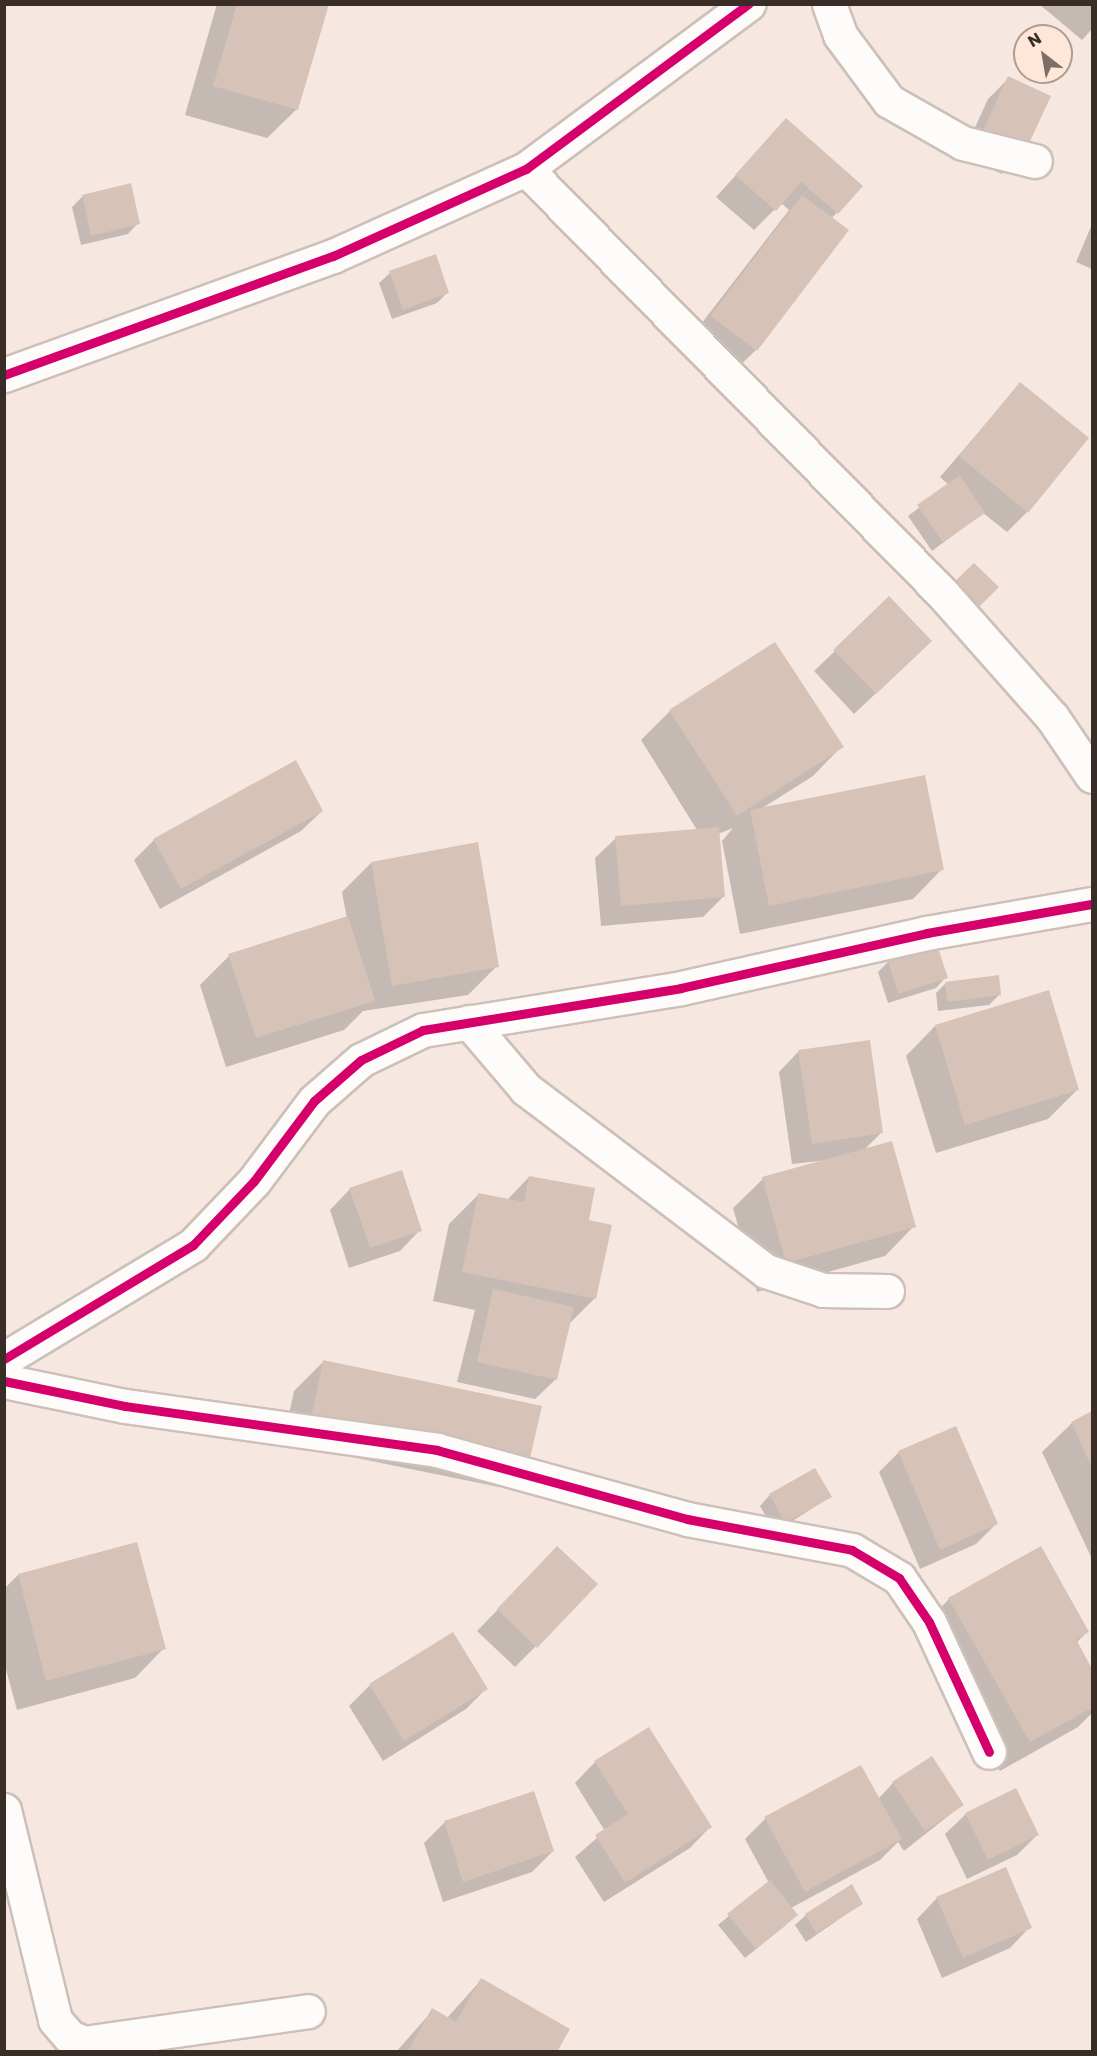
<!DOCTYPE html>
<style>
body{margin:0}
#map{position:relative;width:1097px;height:2056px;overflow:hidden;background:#f6e8e0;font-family:Poppins,sans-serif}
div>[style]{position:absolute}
.shadow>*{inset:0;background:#0003}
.building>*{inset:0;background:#d6c2b7}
.roads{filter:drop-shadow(2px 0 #ccc0b9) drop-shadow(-2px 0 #ccc0b9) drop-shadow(0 2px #ccc0b9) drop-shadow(0 -2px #ccc0b9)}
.street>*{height:33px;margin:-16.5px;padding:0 16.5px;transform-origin:16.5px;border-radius:16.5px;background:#fefcfa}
.cycleway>*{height:9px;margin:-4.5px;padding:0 4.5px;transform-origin:4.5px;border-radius:4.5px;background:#d6006c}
span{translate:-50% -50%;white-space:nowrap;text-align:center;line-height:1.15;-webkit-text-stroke:5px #fee6d8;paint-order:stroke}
.frame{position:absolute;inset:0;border:6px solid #392e27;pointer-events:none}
.north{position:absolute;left:1013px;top:24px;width:60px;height:60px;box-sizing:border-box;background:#fee6d8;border:2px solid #af9c91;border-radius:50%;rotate:329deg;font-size:16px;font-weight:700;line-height:24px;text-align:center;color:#392e27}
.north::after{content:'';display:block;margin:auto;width:21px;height:27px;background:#7b6f68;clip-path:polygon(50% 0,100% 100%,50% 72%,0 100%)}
</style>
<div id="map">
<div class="shadow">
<div style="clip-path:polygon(217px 4px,327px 4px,297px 109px,267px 138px,185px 115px)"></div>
<div style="clip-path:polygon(1039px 4px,1092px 4px,1092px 29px,1082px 40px)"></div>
<div style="clip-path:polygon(1009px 78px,1023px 154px,1002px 174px,962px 156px,988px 99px)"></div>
<div style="clip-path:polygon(786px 120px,861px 186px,831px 219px,756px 350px,735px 370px,691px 337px,789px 210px,781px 203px,754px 230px,716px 197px)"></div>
<div style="clip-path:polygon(129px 185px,138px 223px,128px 234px,81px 245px,72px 207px,82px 197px)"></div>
<div style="clip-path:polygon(1092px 224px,1092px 269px,1076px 262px)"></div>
<div style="clip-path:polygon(435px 256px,448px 292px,437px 303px,392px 319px,379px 283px,390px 273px)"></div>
<div style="clip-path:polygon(1020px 384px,1027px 512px,1007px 532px,983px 513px,932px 551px,908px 516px,949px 485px,940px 477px)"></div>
<div style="clip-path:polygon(835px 651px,910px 661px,854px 714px,814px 671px)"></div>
<div style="clip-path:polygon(670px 711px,842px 746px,813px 776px,761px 809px,942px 869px,913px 899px,740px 934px,722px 841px,733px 828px,718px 834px,724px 896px,703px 917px,601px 926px,595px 858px,616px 838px,697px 830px,641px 740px)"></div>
<div style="clip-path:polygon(322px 811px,301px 831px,160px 909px,134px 860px,154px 840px)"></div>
<div style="clip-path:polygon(371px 863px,497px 966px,468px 995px,363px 1011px,344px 1030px,226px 1067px,200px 985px,229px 956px,347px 919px,342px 892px)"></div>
<div style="clip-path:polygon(936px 946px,946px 977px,936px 988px,888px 1003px,878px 972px,888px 962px)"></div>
<div style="clip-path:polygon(946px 983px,1000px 994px,989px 1005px,938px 1011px,936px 993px)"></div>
<div style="clip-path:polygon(935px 1026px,1077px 1090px,1048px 1119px,936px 1153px,906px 1056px)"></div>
<div style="clip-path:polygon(799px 1051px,881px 1133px,864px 1150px,914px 1226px,885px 1256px,757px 1292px,733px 1208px,763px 1179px,829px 1160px,792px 1164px,779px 1072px)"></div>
<div style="clip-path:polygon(529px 1177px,587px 1221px,595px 1298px,568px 1325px,556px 1379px,535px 1399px,457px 1382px,475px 1310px,433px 1301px,449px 1224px,479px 1194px,507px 1200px)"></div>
<div style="clip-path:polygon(350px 1189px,420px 1230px,400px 1251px,349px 1268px,330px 1210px)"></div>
<div style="clip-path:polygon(323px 1362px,529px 1458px,499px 1487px,283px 1443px,294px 1391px)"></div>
<div style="clip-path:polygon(1092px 1413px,1092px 1559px,1042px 1452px,1072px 1423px)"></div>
<div style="clip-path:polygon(899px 1452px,996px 1524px,976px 1544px,920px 1569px,879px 1472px)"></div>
<div style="clip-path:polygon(770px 1495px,830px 1497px,775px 1532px,760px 1506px)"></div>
<div style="clip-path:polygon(537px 1569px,536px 1646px,515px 1667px,477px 1631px)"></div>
<div style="clip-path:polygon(18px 1575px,164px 1648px,135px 1678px,17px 1710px,4px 1662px,4px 1589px)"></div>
<div style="clip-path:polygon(949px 1599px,1087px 1632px,1076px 1643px,1092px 1672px,1092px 1713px,1078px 1727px,1000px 1771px,920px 1629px)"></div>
<div style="clip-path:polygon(452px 1634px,486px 1689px,466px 1709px,383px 1761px,349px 1706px,369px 1686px)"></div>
<div style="clip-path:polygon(595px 1762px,710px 1827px,690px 1848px,604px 1902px,575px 1857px,605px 1831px,575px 1783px)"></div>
<div style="clip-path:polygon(893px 1783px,962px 1805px,904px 1851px,898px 1842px,880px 1860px,791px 1908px,786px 1925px,745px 1958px,718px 1925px,769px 1883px,745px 1839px,765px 1819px,878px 1799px)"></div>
<div style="clip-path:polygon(533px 1793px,553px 1851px,532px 1872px,443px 1902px,424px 1843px,444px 1823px)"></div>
<div style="clip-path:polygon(966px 1814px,1037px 1835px,1017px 1855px,967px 1879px,945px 1834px)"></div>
<div style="clip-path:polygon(937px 1898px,1030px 1927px,1010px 1948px,942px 1978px,917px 1919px)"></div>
<div style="clip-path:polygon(861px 1904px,806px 1942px,795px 1925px,806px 1915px)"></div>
<div style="clip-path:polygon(481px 1980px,555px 2052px,396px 2052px,433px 2010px,447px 2018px)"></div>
</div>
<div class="building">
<div style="clip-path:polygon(237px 4px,329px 4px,298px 110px,213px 86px)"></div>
<div style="clip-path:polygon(1008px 76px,1051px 96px,1024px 154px,981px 135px)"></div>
<div style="clip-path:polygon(786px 118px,863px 186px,838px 214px,801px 182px,776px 211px,735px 175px)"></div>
<div style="clip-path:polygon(131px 183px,140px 224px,91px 236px,82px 195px)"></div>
<div style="clip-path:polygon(802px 195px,849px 230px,757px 351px,710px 316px)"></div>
<div style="clip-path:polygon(436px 254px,449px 293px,403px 310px,389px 271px)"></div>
<div style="clip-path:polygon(1020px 382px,1089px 438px,1028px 513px,959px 456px)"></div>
<div style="clip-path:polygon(960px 475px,985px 513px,943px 542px,917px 505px)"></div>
<div style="clip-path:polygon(974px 563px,999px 587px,975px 611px,950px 586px)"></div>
<div style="clip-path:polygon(889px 596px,932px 641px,876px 694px,833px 650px)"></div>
<div style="clip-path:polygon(775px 642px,844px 747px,737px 816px,669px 710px)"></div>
<div style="clip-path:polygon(296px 760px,323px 811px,181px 889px,153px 839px)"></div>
<div style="clip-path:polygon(925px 775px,944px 870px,769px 906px,750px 810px)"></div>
<div style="clip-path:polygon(719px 827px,725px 897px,621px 906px,615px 836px)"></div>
<div style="clip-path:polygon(478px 842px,499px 967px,392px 986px,371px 862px)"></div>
<div style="clip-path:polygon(348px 916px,375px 1001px,256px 1038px,228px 954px)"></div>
<div style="clip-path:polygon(937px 945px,948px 978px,898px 994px,888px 960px)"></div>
<div style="clip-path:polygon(999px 975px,1001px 995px,947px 1002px,945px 982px)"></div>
<div style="clip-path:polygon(1049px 990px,1079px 1090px,965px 1125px,935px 1025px)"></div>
<div style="clip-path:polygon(870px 1040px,883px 1133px,812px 1144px,798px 1050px)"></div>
<div style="clip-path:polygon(892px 1141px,916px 1227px,786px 1263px,762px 1177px)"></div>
<div style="clip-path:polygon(402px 1170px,422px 1231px,370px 1248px,349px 1188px)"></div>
<div style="clip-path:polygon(529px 1176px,595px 1188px,589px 1220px,612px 1225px,596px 1299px,462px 1272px,478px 1193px,524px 1202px)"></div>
<div style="clip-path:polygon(493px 1289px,574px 1307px,557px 1380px,477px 1362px)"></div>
<div style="clip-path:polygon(323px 1360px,542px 1406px,530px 1458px,312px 1414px)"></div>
<div style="clip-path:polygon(1092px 1411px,1092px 1468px,1071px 1422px)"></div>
<div style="clip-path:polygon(956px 1426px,998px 1524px,940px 1550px,898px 1451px)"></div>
<div style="clip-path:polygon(815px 1468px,832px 1497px,785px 1523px,769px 1494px)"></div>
<div style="clip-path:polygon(137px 1542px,166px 1649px,46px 1681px,18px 1574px)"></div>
<div style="clip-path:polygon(557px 1546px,598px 1584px,537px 1648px,497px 1609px)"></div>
<div style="clip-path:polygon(1041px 1546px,1089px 1632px,1076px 1639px,1092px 1669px,1092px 1708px,1030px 1742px,948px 1598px)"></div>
<div style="clip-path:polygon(453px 1632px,488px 1689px,404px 1741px,369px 1684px)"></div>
<div style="clip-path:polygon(649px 1727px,712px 1827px,625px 1883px,595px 1835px,628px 1814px,594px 1761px)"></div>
<div style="clip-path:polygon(932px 1756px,964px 1805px,925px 1831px,892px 1782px)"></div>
<div style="clip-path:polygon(861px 1765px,902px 1839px,805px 1892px,764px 1817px)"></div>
<div style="clip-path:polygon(1016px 1788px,1039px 1835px,988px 1860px,965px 1813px)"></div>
<div style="clip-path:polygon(534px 1791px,554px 1851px,463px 1882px,444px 1821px)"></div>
<div style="clip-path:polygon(1006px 1867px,1032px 1928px,963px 1958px,936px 1897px)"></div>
<div style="clip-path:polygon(770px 1880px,798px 1915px,756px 1949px,727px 1914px)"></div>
<div style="clip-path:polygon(852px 1884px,863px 1904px,816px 1933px,805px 1914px)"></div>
<div style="clip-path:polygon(481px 1978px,570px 2029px,557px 2052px,407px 2052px,432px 2008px,456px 2022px)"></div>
</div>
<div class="roads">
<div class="street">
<div style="left:829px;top:4px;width:33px;rotate:70deg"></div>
<div style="left:840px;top:35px;width:82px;rotate:53.4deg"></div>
<div style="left:889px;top:101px;width:85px;rotate:29.6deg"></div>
<div style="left:963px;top:143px;width:74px;rotate:14deg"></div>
<div style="left:526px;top:169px;width:595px;rotate:45.54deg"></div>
<div style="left:943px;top:594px;width:164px;rotate:48.5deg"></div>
<div style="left:1052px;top:717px;width:71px;rotate:55.9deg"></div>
<div style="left:4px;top:375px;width:350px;rotate:-19.9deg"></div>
<div style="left:333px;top:256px;width:212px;rotate:-24.3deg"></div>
<div style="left:526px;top:169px;width:277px;rotate:-36.6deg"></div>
<div style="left:469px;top:1022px;width:88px;rotate:49.6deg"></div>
<div style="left:526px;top:1089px;width:301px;rotate:37.2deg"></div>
<div style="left:766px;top:1271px;width:60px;rotate:18.4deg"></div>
<div style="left:823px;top:1290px;width:64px;rotate:0.9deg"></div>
<div style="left:4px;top:1359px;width:221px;rotate:-31.1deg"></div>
<div style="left:193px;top:1245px;width:88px;rotate:-46.4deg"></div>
<div style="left:254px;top:1181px;width:100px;rotate:-53.1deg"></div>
<div style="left:314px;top:1101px;width:62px;rotate:-41.1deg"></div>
<div style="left:361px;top:1060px;width:69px;rotate:-25.8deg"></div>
<div style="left:423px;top:1030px;width:261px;rotate:-9.2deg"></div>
<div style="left:681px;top:988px;width:252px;rotate:-12.6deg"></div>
<div style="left:927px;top:933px;width:168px;rotate:-10deg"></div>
<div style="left:4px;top:1381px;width:124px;rotate:11.7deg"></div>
<div style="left:125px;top:1406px;width:315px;rotate:8deg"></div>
<div style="left:437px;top:1450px;width:259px;rotate:15.4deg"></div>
<div style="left:687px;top:1519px;width:168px;rotate:10.6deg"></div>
<div style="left:852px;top:1550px;width:55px;rotate:30.8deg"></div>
<div style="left:899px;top:1578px;width:53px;rotate:55.7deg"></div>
<div style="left:929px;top:1622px;width:143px;rotate:65.2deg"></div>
<div style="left:4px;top:1810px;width:216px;rotate:76.3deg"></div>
<div style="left:55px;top:2020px;width:23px;rotate:49deg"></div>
<div style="left:70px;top:2037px;width:15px;rotate:23deg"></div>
<div style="left:84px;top:2043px;width:226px;rotate:-8.1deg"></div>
</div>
</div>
<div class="cycleway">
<div style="left:4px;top:375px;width:350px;rotate:-19.9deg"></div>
<div style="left:333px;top:256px;width:212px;rotate:-24.3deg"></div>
<div style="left:526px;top:169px;width:277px;rotate:-36.6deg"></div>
<div style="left:4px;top:1359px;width:221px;rotate:-31.1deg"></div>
<div style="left:193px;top:1245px;width:88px;rotate:-46.4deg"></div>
<div style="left:254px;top:1181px;width:100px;rotate:-53.1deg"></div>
<div style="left:314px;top:1101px;width:62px;rotate:-41.1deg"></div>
<div style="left:361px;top:1060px;width:69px;rotate:-25.8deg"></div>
<div style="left:423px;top:1030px;width:261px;rotate:-9.2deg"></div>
<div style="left:681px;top:988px;width:252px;rotate:-12.6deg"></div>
<div style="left:927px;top:933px;width:168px;rotate:-10deg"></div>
<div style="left:4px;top:1381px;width:124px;rotate:11.7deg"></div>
<div style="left:125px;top:1406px;width:315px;rotate:8deg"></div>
<div style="left:437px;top:1450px;width:259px;rotate:15.4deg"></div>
<div style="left:687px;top:1519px;width:168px;rotate:10.6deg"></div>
<div style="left:852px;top:1550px;width:55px;rotate:30.8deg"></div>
<div style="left:899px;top:1578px;width:53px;rotate:55.7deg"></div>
<div style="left:929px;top:1622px;width:143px;rotate:65.2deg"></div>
</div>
<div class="frame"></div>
<div class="north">N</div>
</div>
